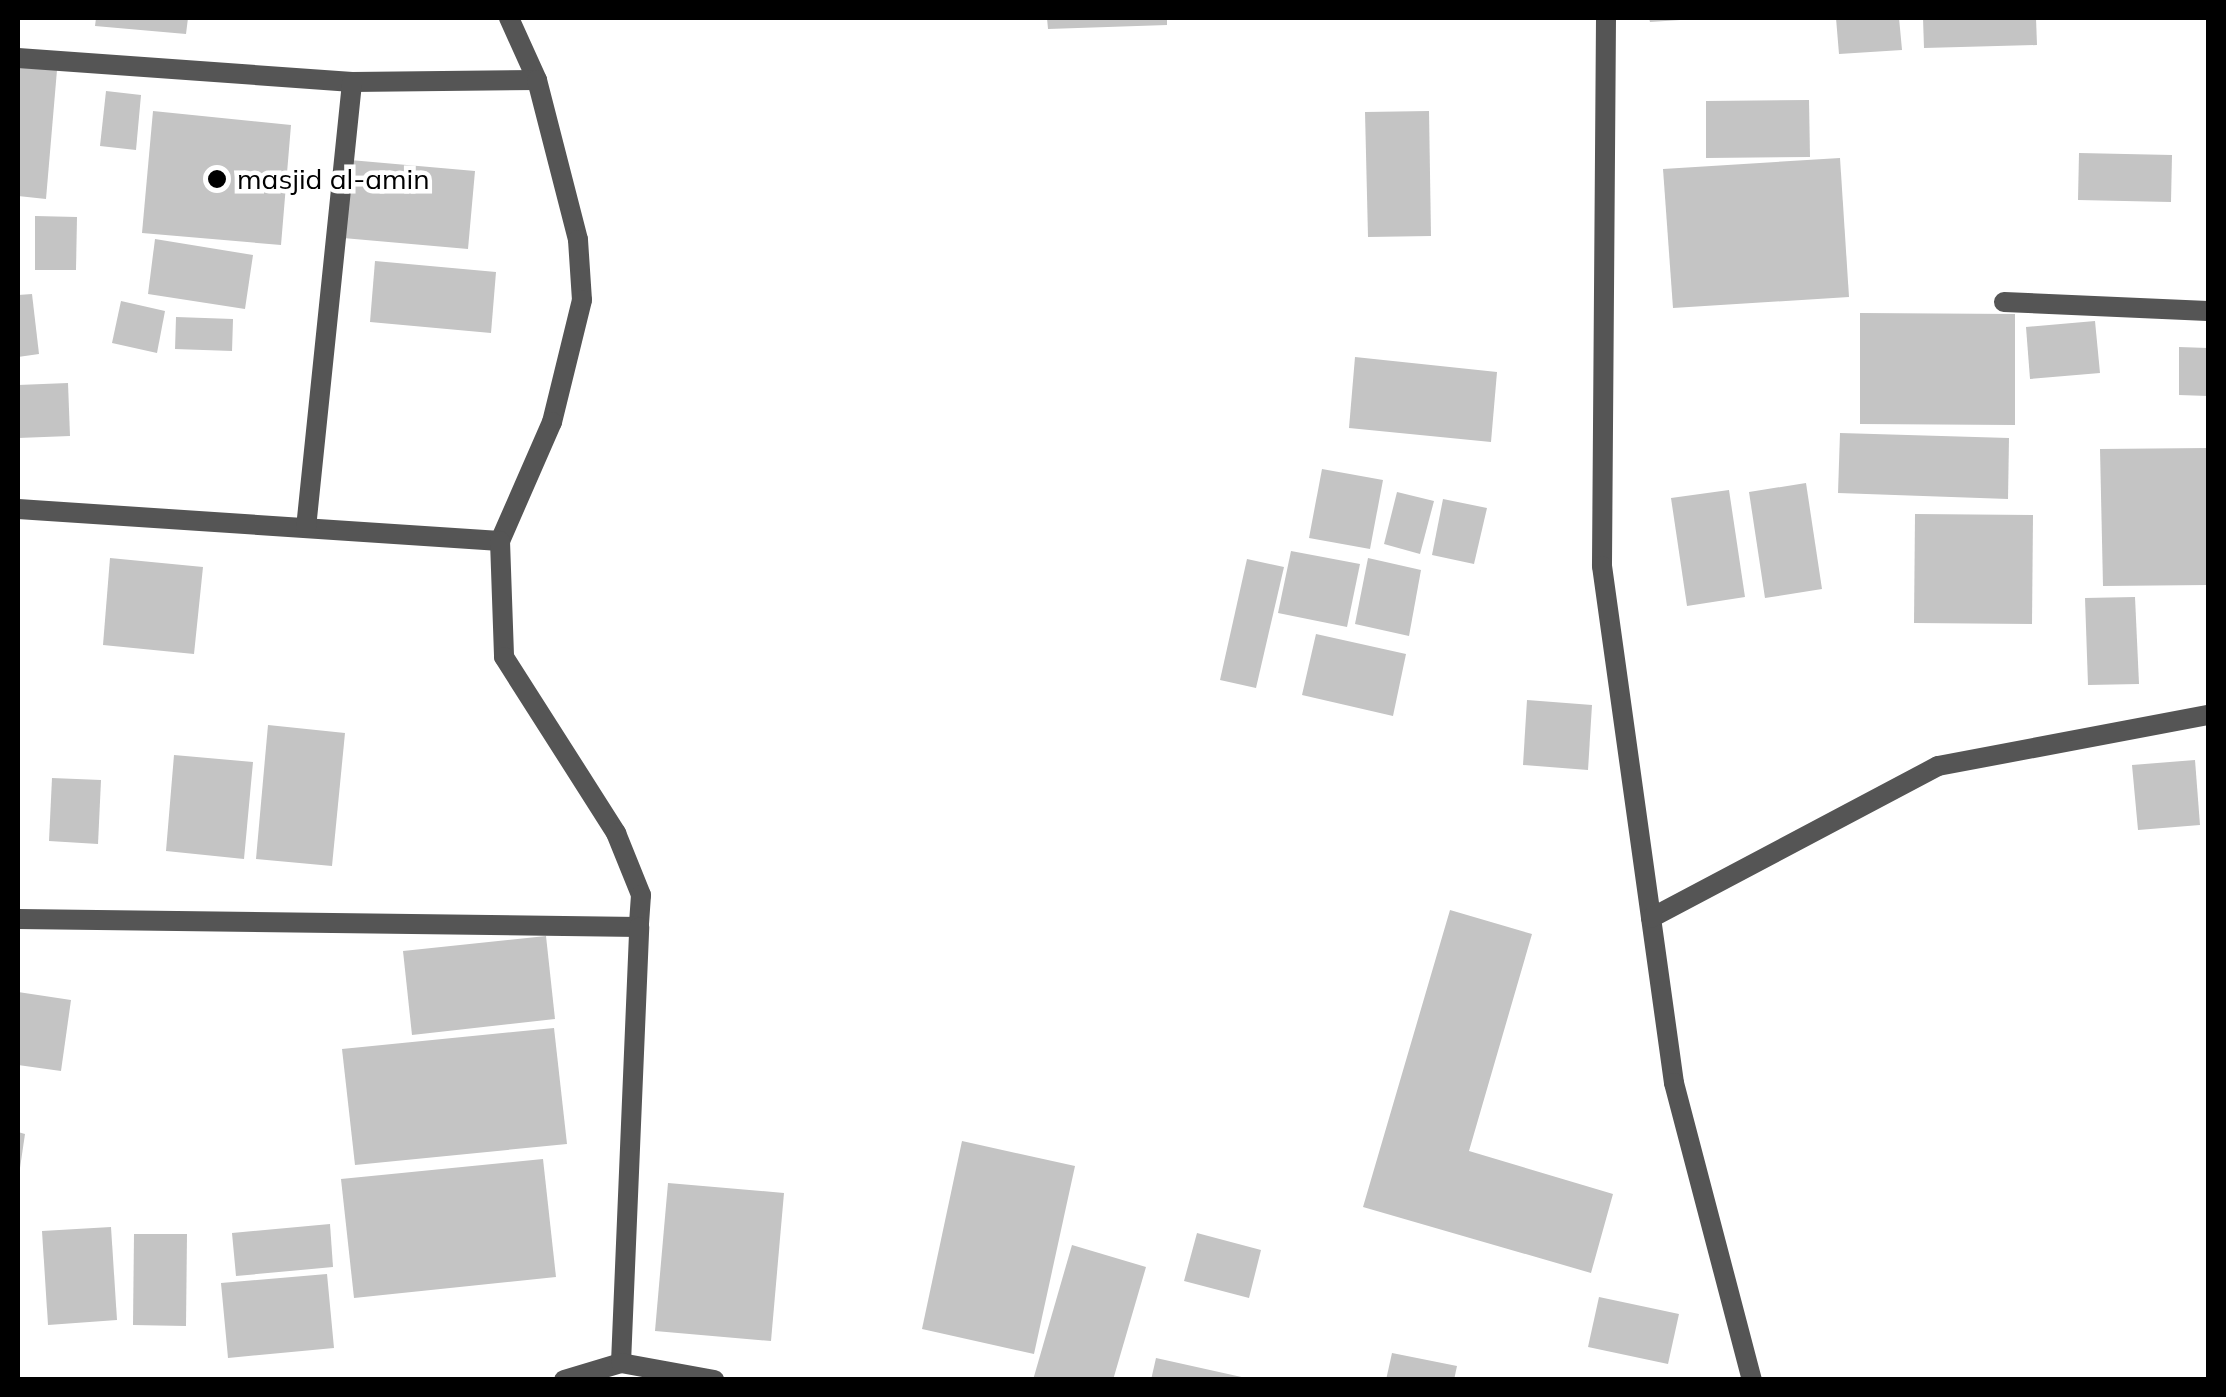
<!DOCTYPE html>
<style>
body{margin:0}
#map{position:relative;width:2226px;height:1397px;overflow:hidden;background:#fff;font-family:Mulish,sans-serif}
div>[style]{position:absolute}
.building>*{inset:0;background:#c4c4c4}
.street>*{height:20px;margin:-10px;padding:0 10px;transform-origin:10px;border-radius:10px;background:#555}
.dots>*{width:28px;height:28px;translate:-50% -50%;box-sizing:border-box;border:5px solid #fff;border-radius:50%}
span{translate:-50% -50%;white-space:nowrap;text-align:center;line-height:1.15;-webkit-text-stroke:9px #fff;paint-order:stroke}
.poi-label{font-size:28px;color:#000}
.left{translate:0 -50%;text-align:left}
.frame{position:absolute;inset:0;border:20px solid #000;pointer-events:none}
</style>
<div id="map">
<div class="building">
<div style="clip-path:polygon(96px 18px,188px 18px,186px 34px,95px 26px)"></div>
<div style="clip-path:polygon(1047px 18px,1167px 18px,1167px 25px,1048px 29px)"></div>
<div style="clip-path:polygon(1649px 18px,1680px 18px,1680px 20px,1650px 22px)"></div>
<div style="clip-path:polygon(1836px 18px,1899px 18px,1902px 50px,1839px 54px)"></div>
<div style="clip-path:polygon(1923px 18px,2036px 18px,2037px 45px,1924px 48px)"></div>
<div style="clip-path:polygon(18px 66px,57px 70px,46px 199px,18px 196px)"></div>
<div style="clip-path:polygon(106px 91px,141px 95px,136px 150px,100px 146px)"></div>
<div style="clip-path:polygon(1809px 100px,1810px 157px,1706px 158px,1706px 101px)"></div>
<div style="clip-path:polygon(153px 111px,291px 125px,281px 245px,142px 233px)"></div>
<div style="clip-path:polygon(1429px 111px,1431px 236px,1368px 237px,1365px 112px)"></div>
<div style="clip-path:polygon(2079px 153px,2172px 155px,2171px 202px,2078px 200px)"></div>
<div style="clip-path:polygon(1840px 158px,1849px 297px,1673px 308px,1663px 169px)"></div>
<div style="clip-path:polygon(350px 160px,475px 171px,468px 249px,343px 238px)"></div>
<div style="clip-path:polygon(35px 216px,77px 217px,76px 270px,35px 270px)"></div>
<div style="clip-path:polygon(155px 239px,253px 255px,245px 309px,148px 294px)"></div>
<div style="clip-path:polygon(375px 261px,496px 272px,491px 333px,370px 322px)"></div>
<div style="clip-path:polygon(32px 294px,39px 354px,18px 357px,18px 295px)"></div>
<div style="clip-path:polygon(121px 301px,165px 311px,157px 353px,112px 343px)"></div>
<div style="clip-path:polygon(1860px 313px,2015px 314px,2015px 425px,1860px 424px)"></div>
<div style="clip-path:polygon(176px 317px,233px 319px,232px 351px,175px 349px)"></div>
<div style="clip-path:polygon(2095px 321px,2100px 373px,2030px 379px,2026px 327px)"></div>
<div style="clip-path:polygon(2179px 347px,2208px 348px,2208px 396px,2179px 395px)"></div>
<div style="clip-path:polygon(1355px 357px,1497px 372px,1491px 442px,1349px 428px)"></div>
<div style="clip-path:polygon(68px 383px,70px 436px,18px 438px,18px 385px)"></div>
<div style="clip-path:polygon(1840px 433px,2009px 438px,2008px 499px,1838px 493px)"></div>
<div style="clip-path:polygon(2208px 448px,2208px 585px,2103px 586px,2100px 449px)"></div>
<div style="clip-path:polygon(1322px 469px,1383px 480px,1370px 549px,1309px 538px)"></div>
<div style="clip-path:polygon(1806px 483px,1822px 589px,1765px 598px,1749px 492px)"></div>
<div style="clip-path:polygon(1729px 490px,1745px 597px,1687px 606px,1671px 498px)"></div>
<div style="clip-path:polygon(1397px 492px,1434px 501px,1420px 554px,1384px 544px)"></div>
<div style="clip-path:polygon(1443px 499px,1487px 508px,1474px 564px,1432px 555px)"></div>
<div style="clip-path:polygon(1915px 514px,2033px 515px,2032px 624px,1914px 623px)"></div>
<div style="clip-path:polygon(1291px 551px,1360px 564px,1347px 627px,1278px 613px)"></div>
<div style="clip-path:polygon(110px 558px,203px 567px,194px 654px,103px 645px)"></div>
<div style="clip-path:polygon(1368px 558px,1421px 570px,1409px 636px,1355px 624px)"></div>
<div style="clip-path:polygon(1247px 559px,1284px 567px,1256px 688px,1220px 680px)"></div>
<div style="clip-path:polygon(2135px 597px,2139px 684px,2088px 685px,2085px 598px)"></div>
<div style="clip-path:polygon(1316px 634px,1406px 654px,1393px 716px,1302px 695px)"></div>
<div style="clip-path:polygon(1527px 700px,1592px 705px,1588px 770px,1523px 765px)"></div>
<div style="clip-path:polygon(268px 725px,345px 733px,332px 866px,256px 859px)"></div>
<div style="clip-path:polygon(174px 755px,253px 762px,244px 859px,166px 851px)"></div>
<div style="clip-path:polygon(2195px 760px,2200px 825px,2138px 830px,2132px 765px)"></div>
<div style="clip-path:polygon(52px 778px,101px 780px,98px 844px,49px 841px)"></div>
<div style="clip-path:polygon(1450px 910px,1532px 934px,1469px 1151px,1613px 1194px,1591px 1273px,1363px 1207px)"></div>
<div style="clip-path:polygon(546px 936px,555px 1019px,412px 1035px,403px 951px)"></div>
<div style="clip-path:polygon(18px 992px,71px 1000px,61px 1071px,18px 1065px)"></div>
<div style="clip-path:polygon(554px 1028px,567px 1144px,355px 1165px,342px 1049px)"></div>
<div style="clip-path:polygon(18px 1132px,25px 1134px,20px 1168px,18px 1168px)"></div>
<div style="clip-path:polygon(962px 1141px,1075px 1166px,1034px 1354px,922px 1329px)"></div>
<div style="clip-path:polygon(543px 1159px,556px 1277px,354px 1298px,341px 1179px)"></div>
<div style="clip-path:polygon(668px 1183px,784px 1193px,771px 1341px,655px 1331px)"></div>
<div style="clip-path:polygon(330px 1224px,333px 1267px,236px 1276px,232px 1233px)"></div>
<div style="clip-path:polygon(111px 1227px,117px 1320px,48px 1325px,42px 1231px)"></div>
<div style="clip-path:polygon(1197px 1233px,1261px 1250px,1249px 1298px,1184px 1281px)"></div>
<div style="clip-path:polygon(134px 1234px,187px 1234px,186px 1326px,133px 1325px)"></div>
<div style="clip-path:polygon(1072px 1245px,1146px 1267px,1113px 1380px,1033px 1380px)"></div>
<div style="clip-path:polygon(327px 1274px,334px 1348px,228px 1358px,221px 1283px)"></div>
<div style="clip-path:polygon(1599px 1297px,1679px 1314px,1668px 1364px,1588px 1347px)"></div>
<div style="clip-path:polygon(1392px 1353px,1457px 1366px,1454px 1380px,1386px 1380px)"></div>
<div style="clip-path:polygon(1156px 1358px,1246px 1378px,1246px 1380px,1151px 1380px)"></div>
</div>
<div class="street">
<div style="left:509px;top:18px;width:68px;rotate:65.7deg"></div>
<div style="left:1606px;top:18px;width:548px;rotate:90.42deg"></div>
<div style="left:1602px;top:566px;width:522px;rotate:82.07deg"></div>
<div style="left:1674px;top:1083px;width:307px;rotate:75.3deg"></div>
<div style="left:18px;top:58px;width:335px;rotate:4.1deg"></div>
<div style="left:352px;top:82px;width:185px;rotate:-0.6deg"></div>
<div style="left:537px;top:80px;width:165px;rotate:75.6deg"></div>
<div style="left:578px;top:240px;width:60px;rotate:86.2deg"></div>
<div style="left:582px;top:300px;width:126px;rotate:103.8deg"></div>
<div style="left:552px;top:422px;width:130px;rotate:113.6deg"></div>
<div style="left:2004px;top:302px;width:204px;rotate:2.5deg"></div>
<div style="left:18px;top:509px;width:483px;rotate:3.8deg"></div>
<div style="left:500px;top:541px;width:116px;rotate:88deg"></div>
<div style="left:504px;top:657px;width:209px;rotate:57.5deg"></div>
<div style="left:616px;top:833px;width:67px;rotate:68deg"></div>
<div style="left:641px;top:895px;width:32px;rotate:94deg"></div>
<div style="left:639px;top:927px;width:621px;rotate:-179.26deg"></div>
<div style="left:306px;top:528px;width:448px;rotate:-84.1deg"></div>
<div style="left:1651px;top:918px;width:325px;rotate:-27.9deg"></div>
<div style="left:1938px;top:766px;width:275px;rotate:-10.7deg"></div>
<div style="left:621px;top:1363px;width:436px;rotate:-87.6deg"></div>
<div style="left:564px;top:1380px;width:59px;rotate:-16.6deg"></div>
<div style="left:621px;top:1363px;width:95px;rotate:10.4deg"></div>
</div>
<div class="dots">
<div style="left:217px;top:179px;background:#000"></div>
</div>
<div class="poi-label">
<span class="left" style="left:237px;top:179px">masjid al-amin</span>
</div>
<div class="frame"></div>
</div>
